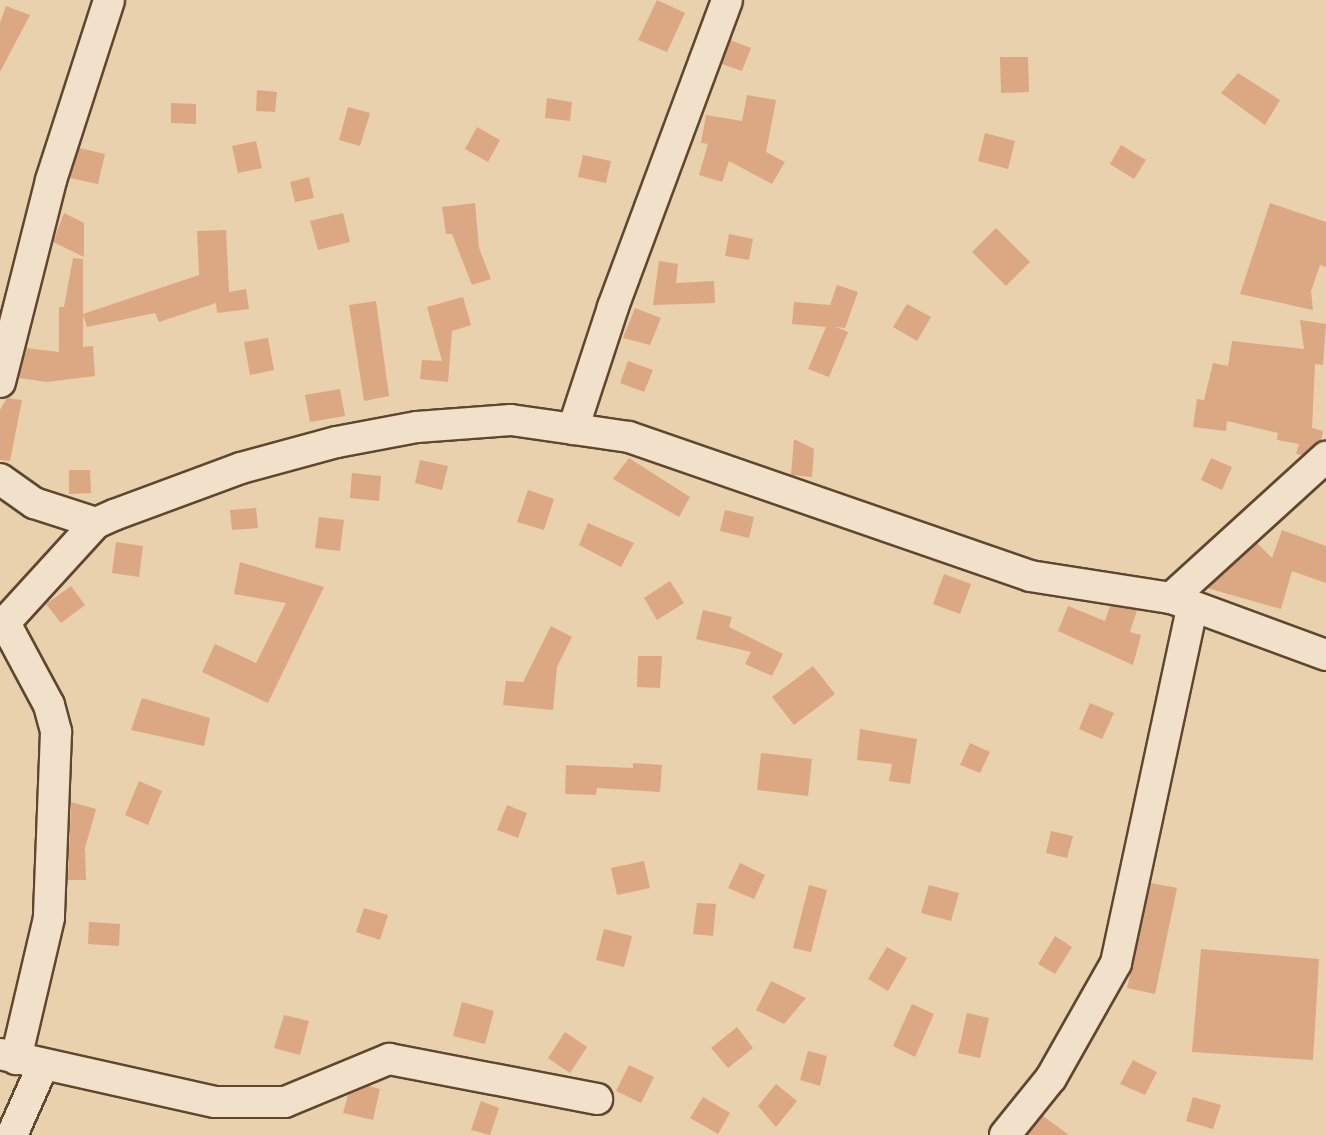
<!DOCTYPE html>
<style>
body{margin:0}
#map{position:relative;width:1326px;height:1135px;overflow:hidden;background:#ead1ad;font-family:"IM FELL English",serif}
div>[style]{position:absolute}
.building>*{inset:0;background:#dca783}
.roads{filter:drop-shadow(2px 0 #5f472f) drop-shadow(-2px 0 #5f472f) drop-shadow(0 2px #5f472f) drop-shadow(0 -2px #5f472f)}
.street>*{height:30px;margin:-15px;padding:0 15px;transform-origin:15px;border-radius:15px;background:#f1e1ca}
span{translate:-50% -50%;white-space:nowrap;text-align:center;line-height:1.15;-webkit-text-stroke:4.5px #f1e1ca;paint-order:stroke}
</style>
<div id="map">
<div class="building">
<div style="clip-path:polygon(657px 0,685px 13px,667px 52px,638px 40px)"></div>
<div style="clip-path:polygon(6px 6px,30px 15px,0 72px,0 23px)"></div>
<div style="clip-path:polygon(730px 40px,751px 48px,742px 71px,722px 64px)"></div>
<div style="clip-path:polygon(1000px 57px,1028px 57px,1029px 92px,1001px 93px)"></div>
<div style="clip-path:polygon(1238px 73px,1280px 100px,1265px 125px,1221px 93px)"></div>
<div style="clip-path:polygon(257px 90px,277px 92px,275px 112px,256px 111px)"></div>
<div style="clip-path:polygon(747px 95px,776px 100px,766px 152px,785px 162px,772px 184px,729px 161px,722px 182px,699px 175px,708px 144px,701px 143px,706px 115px,742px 121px)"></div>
<div style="clip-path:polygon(547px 98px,572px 102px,570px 121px,545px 118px)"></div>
<div style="clip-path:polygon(171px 103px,196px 104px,196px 124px,171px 123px)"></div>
<div style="clip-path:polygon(348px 107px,370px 113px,360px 146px,339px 140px)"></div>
<div style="clip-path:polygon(477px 127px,500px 140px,488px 162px,465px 149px)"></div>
<div style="clip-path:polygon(985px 133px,1015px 141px,1008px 169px,978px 161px)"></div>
<div style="clip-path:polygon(256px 141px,262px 168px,238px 173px,232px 146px)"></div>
<div style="clip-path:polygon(1121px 145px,1146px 160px,1134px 179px,1110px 164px)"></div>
<div style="clip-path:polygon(79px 148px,105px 154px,98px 184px,70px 178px)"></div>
<div style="clip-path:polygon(583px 155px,611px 161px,606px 183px,578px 177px)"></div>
<div style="clip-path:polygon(309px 177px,314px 198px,295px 202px,290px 182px)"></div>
<div style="clip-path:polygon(475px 203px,479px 248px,491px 279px,472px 285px,452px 234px,446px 234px,442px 207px)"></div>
<div style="clip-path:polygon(1270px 203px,1326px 222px,1326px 267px,1320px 265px,1311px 291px,1313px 310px,1240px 294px)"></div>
<div style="clip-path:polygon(64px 213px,84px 223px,84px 257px,53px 242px)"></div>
<div style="clip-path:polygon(343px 213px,350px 242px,318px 250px,310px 221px)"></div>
<div style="clip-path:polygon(996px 228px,1030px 262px,1006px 286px,972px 252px)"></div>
<div style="clip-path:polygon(226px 230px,229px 292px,246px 289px,249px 309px,217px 313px,216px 303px,159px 322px,155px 313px,87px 327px,83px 315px,83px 347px,93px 346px,95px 376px,47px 382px,19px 378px,26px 348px,59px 352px,59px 307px,64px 307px,73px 258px,83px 259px,83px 314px,199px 275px,197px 231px)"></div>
<div style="clip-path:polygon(729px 234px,753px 239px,749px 260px,725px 256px)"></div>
<div style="clip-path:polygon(659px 261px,678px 264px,676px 283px,714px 281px,715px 303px,653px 305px)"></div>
<div style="clip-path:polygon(837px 285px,858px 292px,845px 328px,836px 327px,848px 332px,829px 377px,808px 369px,826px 327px,792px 324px,794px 302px,830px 305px)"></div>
<div style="clip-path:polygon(463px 297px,471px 325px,452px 331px,448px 382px,420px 379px,422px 360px,442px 361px,427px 307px)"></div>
<div style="clip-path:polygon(376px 301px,389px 396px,364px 401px,349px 305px)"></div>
<div style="clip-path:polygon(907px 304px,931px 317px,917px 341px,893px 327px)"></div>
<div style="clip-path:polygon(635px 308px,661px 318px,650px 345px,623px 338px)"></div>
<div style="clip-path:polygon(1300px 320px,1326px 324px,1323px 365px,1315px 364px,1312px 428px,1323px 431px,1321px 441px,1302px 455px,1296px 454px,1299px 444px,1277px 440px,1278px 433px,1227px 421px,1226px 431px,1193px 427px,1197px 399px,1204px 400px,1213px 363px,1228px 366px,1232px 341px,1304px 349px)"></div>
<div style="clip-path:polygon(268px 338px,274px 370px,250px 375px,244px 342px)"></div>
<div style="clip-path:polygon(628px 361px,653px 370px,644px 392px,620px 383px)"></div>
<div style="clip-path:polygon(340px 389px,345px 416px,310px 422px,305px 395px)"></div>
<div style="clip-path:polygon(7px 398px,22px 400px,10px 461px,0 460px,0 410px)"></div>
<div style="clip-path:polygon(794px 439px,814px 449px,812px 477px,791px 475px)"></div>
<div style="clip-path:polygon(629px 458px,690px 497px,679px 517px,613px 479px)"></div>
<div style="clip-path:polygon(1211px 458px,1232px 467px,1222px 490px,1201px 480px)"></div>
<div style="clip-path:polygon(420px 460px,448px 466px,442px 490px,415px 483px)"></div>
<div style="clip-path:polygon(69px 470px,90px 470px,91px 493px,69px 494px)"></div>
<div style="clip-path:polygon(352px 473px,381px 476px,379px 501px,350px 498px)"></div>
<div style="clip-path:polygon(528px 490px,554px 499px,544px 530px,517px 522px)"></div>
<div style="clip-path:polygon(256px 508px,258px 528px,232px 530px,230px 510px)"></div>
<div style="clip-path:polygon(725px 510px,754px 517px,749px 538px,720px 531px)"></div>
<div style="clip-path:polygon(319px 517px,344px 520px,340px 551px,315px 548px)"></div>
<div style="clip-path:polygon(588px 523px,634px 543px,621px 567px,579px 545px)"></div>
<div style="clip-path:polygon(1282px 530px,1326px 546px,1326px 583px,1292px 571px,1281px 609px,1207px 588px,1257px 543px,1272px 558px)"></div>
<div style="clip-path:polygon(116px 542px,143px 546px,139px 577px,112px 573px)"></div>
<div style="clip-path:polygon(240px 562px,324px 587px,268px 703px,202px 672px,215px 644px,256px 663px,286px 603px,234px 594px)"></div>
<div style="clip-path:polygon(944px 574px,971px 584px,960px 614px,933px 604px)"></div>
<div style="clip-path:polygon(670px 581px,684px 603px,657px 620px,644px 598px)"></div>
<div style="clip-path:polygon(71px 586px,85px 605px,61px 623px,46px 604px)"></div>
<div style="clip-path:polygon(1068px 606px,1105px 621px,1110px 606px,1137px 610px,1130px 632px,1141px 635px,1133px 665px,1058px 631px)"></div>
<div style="clip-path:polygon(703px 610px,732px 617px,729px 627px,783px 654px,772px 676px,745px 664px,751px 652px,696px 639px)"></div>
<div style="clip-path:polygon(551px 626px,572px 637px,557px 667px,553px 710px,503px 705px,506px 681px,523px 682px)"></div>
<div style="clip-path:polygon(638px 656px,662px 656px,660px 688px,637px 687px)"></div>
<div style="clip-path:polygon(813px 666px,835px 694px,794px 725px,772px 697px)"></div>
<div style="clip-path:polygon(142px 698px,210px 718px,204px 746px,131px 730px)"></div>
<div style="clip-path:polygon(1090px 703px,1114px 713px,1102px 739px,1079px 729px)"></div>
<div style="clip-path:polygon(860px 729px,917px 739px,910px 784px,889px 781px,892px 764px,857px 760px)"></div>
<div style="clip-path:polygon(970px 743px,990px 752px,980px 773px,960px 765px)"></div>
<div style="clip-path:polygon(761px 753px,812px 759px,808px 796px,757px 790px)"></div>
<div style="clip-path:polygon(633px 763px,662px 765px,660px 792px,597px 788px,596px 795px,565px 794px,566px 765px,633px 768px)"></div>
<div style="clip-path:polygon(139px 781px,162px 791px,148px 825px,125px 815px)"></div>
<div style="clip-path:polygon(71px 802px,96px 809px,85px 848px,86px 880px,68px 880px)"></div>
<div style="clip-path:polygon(507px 805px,527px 813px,518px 838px,497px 830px)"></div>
<div style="clip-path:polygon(1051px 831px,1073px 836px,1067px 858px,1046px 853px)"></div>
<div style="clip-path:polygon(644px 861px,650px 888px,617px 895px,611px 868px)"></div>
<div style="clip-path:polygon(740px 863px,765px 875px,754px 899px,728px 888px)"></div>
<div style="clip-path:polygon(1151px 883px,1177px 888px,1155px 994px,1127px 988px)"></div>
<div style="clip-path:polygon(809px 885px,827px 890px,811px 952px,793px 948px)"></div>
<div style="clip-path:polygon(929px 885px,959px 893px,951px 921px,921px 913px)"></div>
<div style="clip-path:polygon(697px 903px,716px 904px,713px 936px,693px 934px)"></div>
<div style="clip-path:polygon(364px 908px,388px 915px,380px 940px,356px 932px)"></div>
<div style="clip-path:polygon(89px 922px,120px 924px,119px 946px,88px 944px)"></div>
<div style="clip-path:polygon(604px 929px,632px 936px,624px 967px,596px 960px)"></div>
<div style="clip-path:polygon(1055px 936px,1072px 947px,1055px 974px,1038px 964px)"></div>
<div style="clip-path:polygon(887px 947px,907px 958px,888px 991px,868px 979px)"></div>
<div style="clip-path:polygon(1201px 949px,1319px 959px,1313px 1060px,1192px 1052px)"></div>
<div style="clip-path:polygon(771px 981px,806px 998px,784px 1024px,756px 1010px)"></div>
<div style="clip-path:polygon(462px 1002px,494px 1011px,485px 1044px,453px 1036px)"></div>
<div style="clip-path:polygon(912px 1004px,934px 1014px,915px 1057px,893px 1046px)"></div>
<div style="clip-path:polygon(967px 1013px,989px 1018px,980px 1058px,958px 1053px)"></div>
<div style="clip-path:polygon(284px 1015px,309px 1021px,300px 1055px,274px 1048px)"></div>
<div style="clip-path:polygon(737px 1027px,753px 1048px,728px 1068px,711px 1048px)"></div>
<div style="clip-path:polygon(565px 1032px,587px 1047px,570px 1073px,548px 1058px)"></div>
<div style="clip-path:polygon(808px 1051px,827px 1056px,820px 1086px,800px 1080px)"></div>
<div style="clip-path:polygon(1133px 1060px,1157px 1072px,1145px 1095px,1120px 1084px)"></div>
<div style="clip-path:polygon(629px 1065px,654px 1077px,641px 1103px,616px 1091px)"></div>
<div style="clip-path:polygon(776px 1084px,797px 1101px,776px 1127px,758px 1106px)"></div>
<div style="clip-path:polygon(369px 1086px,380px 1089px,373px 1120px,343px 1113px,348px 1095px)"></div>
<div style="clip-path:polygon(703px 1097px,730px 1113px,718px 1134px,690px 1118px)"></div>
<div style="clip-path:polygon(1193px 1097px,1221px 1105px,1213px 1129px,1186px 1121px)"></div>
<div style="clip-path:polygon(481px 1101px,499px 1108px,490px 1135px,471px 1130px)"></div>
<div style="clip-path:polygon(1043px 1116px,1069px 1135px,1027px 1135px)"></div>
</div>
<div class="roads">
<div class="street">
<div style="left:0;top:382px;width:208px;rotate:-75.8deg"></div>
<div style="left:51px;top:180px;width:189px;rotate:-72.1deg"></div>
<div style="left:573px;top:429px;width:128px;rotate:-71.8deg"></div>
<div style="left:613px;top:307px;width:327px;rotate:-69.6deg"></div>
<div style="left:0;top:479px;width:42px;rotate:35.2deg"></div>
<div style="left:34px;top:503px;width:65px;rotate:17.9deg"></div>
<div style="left:1171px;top:598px;width:210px;rotate:-42.3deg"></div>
<div style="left:5px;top:623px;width:93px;rotate:61.8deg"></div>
<div style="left:49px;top:705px;width:28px;rotate:75deg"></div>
<div style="left:56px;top:732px;width:186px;rotate:92.2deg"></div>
<div style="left:49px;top:918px;width:145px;rotate:103.2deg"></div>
<div style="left:0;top:628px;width:142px;rotate:-47.6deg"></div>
<div style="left:96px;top:523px;width:20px;rotate:-24deg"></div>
<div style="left:114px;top:515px;width:135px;rotate:-20.3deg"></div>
<div style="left:241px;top:468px;width:99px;rotate:-15.2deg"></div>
<div style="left:337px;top:442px;width:81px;rotate:-10.6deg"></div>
<div style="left:417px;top:427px;width:94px;rotate:-4.3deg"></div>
<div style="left:511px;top:420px;width:119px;rotate:8.2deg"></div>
<div style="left:629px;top:437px;width:424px;rotate:19.1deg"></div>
<div style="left:1030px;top:576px;width:143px;rotate:8.9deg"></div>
<div style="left:1171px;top:598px;width:165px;rotate:20.2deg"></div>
<div style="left:0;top:1054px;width:220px;rotate:12.6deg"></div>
<div style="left:215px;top:1102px;width:70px"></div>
<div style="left:285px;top:1102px;width:113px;rotate:-22.5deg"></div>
<div style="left:389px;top:1059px;width:212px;rotate:10.9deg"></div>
<div style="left:12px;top:1135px;width:77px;rotate:-66.1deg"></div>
<div style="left:1005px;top:1135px;width:73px;rotate:-51.1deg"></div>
<div style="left:1051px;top:1078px;width:132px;rotate:-60.5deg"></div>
<div style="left:1116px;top:963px;width:364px;rotate:-77.9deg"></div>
</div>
</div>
</div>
